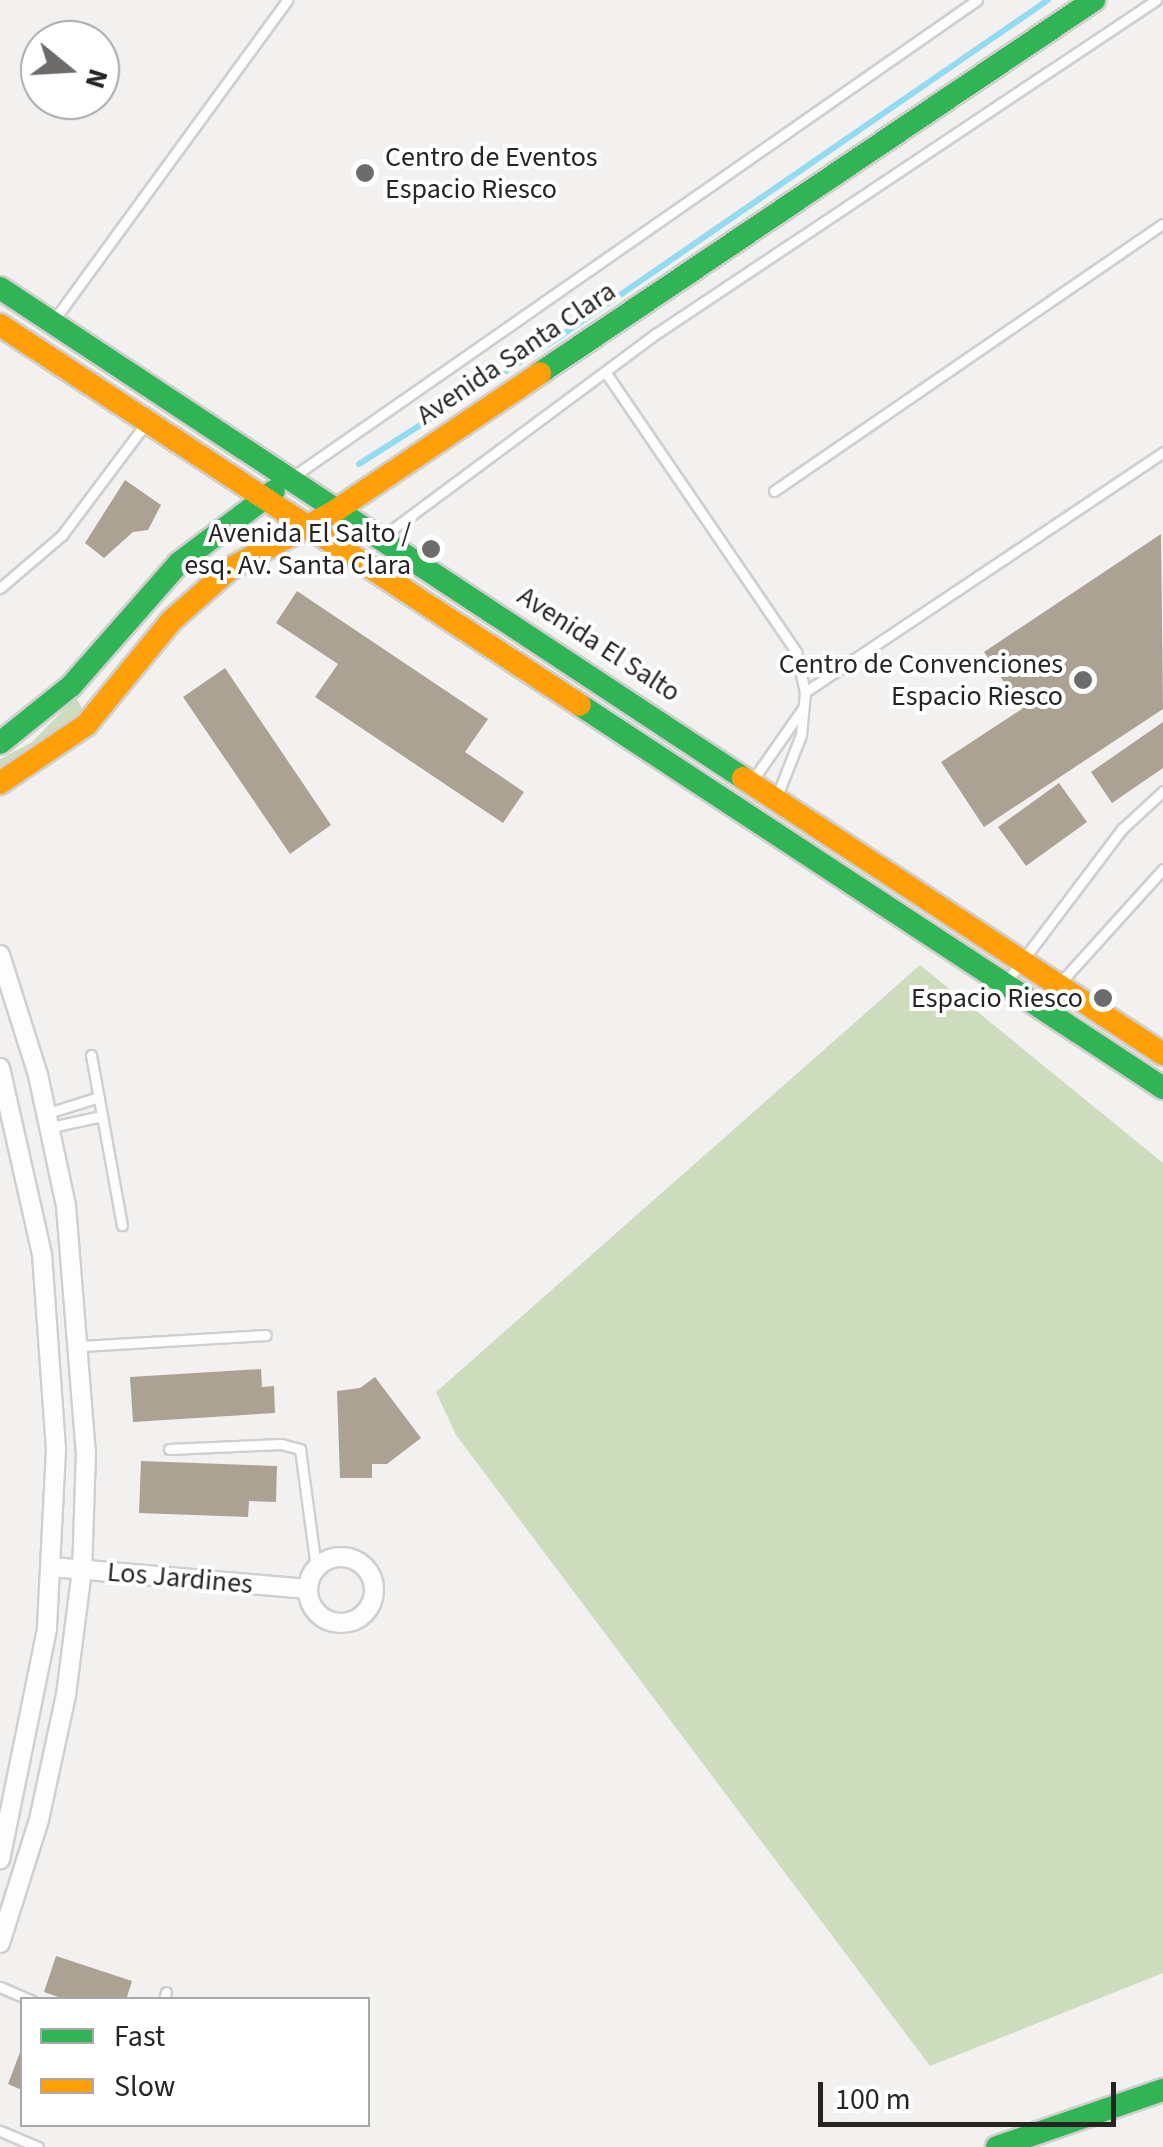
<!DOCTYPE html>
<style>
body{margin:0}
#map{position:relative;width:1163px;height:2147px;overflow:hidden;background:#f3f1f0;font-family:"Source Sans 3",sans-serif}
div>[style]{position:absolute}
.green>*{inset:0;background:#cddcbd}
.stream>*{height:6px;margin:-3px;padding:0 3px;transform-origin:3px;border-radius:3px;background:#93dbf1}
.building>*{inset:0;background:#aca294}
.roads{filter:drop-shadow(2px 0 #d0cfce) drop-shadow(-2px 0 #d0cfce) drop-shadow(0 2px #d0cfce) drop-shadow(0 -2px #d0cfce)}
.lane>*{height:9px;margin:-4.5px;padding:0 4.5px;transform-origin:4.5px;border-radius:4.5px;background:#fdfdfd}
.street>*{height:18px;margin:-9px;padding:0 9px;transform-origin:9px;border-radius:9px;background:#fdfdfd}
.street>.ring{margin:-9px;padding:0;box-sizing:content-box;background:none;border:18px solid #fdfdfd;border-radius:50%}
.fast>*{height:22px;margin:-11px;padding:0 11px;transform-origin:11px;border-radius:11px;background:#30b455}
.slow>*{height:22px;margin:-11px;padding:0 11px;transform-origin:11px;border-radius:11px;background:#ff9f0a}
.dots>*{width:28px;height:28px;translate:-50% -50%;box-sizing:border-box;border:5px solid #fff;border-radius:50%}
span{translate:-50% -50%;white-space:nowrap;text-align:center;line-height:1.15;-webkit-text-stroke:8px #fff;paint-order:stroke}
.poi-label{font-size:28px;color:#262524}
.left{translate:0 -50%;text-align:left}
.right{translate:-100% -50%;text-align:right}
.street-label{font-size:28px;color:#262524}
.legend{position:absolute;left:20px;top:1997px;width:350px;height:130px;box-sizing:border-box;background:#fff;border:2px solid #a8a8a7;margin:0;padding:12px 18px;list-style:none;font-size:30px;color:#262524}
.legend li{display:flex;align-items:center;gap:20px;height:50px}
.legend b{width:50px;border:2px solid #a8a8a7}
.north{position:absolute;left:20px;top:20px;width:100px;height:100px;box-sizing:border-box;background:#fff;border:2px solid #a8a8a7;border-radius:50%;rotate:108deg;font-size:28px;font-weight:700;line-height:40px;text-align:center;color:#262524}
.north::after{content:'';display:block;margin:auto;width:35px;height:45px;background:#6e6c6b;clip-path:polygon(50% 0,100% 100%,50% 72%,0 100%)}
.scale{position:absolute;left:818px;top:2082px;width:298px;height:45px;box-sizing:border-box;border:5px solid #262524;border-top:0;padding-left:12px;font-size:30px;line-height:35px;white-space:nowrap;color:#262524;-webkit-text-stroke:8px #fff;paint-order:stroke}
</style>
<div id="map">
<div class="green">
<div style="clip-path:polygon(76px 697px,84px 712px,0 770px,0 759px,32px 742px)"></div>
<div style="clip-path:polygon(920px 965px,1163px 1163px,1163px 1973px,930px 2066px,456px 1435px,436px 1392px)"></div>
</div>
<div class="stream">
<div style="left:359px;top:464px;width:241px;rotate:-32.4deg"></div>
<div style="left:562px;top:335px;width:590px;rotate:-34.58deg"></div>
</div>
<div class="building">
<div style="clip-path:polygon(125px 480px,161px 505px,148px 530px,133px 532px,104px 558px,85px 543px)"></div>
<div style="clip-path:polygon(1161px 534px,1163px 709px,984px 827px,941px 762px,1022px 709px,984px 652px)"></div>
<div style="clip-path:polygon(297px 591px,488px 719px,465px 752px,524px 792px,503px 823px,315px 697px,338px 664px,276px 623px)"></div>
<div style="clip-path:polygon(225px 668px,331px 825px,290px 854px,183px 697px)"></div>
<div style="clip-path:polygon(1163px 722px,1163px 768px,1112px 803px,1091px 772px)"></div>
<div style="clip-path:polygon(1059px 783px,1087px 822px,1026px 866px,998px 827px)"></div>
<div style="clip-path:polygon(261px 1369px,262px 1387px,274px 1386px,275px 1413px,133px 1422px,130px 1377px)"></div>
<div style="clip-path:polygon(375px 1377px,421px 1438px,387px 1464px,372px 1464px,372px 1478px,340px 1478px,337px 1391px,360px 1388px)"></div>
<div style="clip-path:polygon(141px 1461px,277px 1466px,276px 1502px,249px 1501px,248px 1517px,139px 1513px)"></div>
<div style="clip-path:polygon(56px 1956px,132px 1981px,126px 2000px,67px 2000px,44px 1992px)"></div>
<div style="clip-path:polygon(22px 2047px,22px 2090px,8px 2084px)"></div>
</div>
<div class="roads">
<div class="lane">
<div style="left:54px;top:320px;width:396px;rotate:-53.9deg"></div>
<div style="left:606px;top:373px;width:338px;rotate:55.7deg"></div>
<div style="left:796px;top:652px;width:41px;rotate:77.3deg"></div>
<div style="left:805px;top:692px;width:43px;rotate:95.3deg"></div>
<div style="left:801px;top:735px;width:66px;rotate:111.5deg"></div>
<div style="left:291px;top:478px;width:836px;rotate:-34.87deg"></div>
<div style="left:774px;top:491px;width:472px;rotate:-34.5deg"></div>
<div style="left:382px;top:537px;width:342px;rotate:-36.6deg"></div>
<div style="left:657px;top:333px;width:600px;rotate:-33.72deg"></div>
<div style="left:0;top:588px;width:82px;rotate:-40.5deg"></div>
<div style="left:62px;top:535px;width:140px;rotate:-53.1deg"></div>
<div style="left:805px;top:692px;width:431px;rotate:-33.8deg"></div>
<div style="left:752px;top:781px;width:89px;rotate:-55.1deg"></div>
<div style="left:1007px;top:981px;width:191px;rotate:-52.9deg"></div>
<div style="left:1122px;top:829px;width:56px;rotate:-42.8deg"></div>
<div style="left:1041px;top:1004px;width:182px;rotate:-47.9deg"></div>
<div style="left:91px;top:1055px;width:173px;rotate:79.7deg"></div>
<div style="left:48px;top:1113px;width:53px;rotate:-17.4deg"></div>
<div style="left:51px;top:1127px;width:52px;rotate:-12.2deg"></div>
<div style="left:82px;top:1346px;width:184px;rotate:-3.4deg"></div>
<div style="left:169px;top:1449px;width:112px;rotate:-2.6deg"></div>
<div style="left:281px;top:1444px;width:20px;rotate:15deg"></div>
<div style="left:300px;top:1449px;width:120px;rotate:82.3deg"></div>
<div style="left:0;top:1987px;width:34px;rotate:23deg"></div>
<div style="left:164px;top:2000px;width:8px;rotate:-76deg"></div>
<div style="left:0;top:2131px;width:41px;rotate:22.8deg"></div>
</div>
<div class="street">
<div style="left:0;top:955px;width:126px;rotate:72.4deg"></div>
<div style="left:38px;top:1075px;width:134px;rotate:77.9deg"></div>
<div style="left:66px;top:1206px;width:247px;rotate:85.4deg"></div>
<div style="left:86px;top:1452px;width:118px;rotate:91.9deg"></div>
<div style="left:82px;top:1570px;width:126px;rotate:97.3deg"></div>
<div style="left:66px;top:1695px;width:128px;rotate:102.2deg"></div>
<div style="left:39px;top:1820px;width:129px;rotate:107.6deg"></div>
<div style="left:0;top:1068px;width:191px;rotate:77.3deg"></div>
<div style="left:42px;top:1254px;width:196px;rotate:85.9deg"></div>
<div style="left:56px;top:1449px;width:180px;rotate:92.9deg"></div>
<div style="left:47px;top:1629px;width:235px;rotate:101.5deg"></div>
<div class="ring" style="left:308px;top:1557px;width:48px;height:48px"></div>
<div style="left:52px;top:1567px;width:257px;rotate:4.9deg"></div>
</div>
<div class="fast">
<div style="left:0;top:288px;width:890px;rotate:33.4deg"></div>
<div style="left:540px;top:373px;width:668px;rotate:-33.95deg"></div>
<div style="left:580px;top:705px;width:698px;rotate:33.3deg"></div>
<div style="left:0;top:743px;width:91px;rotate:-38.8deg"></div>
<div style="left:71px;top:686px;width:164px;rotate:-48.7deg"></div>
<div style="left:179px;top:563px;width:119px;rotate:-37.2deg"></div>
<div style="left:997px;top:2147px;width:176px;rotate:-19deg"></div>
</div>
<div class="slow">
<div style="left:0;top:325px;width:693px;rotate:33.23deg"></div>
<div style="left:743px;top:778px;width:503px;rotate:33.31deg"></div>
<div style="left:0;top:783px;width:104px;rotate:-34deg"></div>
<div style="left:86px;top:725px;width:134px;rotate:-50.7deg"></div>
<div style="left:171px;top:621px;width:80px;rotate:-41.5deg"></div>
<div style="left:231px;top:568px;width:119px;rotate:-28.7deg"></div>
<div style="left:335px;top:511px;width:247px;rotate:-33.9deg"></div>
</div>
</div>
<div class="dots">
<div style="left:365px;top:173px;background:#6e6c6b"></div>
<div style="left:431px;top:549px;background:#6e6c6b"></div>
<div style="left:1083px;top:680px;background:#6e6c6b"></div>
<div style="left:1103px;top:998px;background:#6e6c6b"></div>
</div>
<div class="poi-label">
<span class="left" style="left:385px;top:173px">Centro de Eventos<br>Espacio Riesco</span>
<span class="right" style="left:411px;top:549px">Avenida El Salto /<br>esq. Av. Santa Clara</span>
<span class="right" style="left:1063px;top:680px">Centro de Convenciones<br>Espacio Riesco</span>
<span class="right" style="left:1083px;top:998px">Espacio Riesco</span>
</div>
<div class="street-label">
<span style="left:516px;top:353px;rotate:-34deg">Avenida Santa Clara</span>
<span style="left:599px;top:644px;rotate:33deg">Avenida El Salto</span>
<span style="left:180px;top:1578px;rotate:5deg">Los Jardines</span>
</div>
<ul class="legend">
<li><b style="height:12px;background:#30b455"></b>Fast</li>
<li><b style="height:12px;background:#ff9f0a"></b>Slow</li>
</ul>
<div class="north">N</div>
<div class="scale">100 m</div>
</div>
